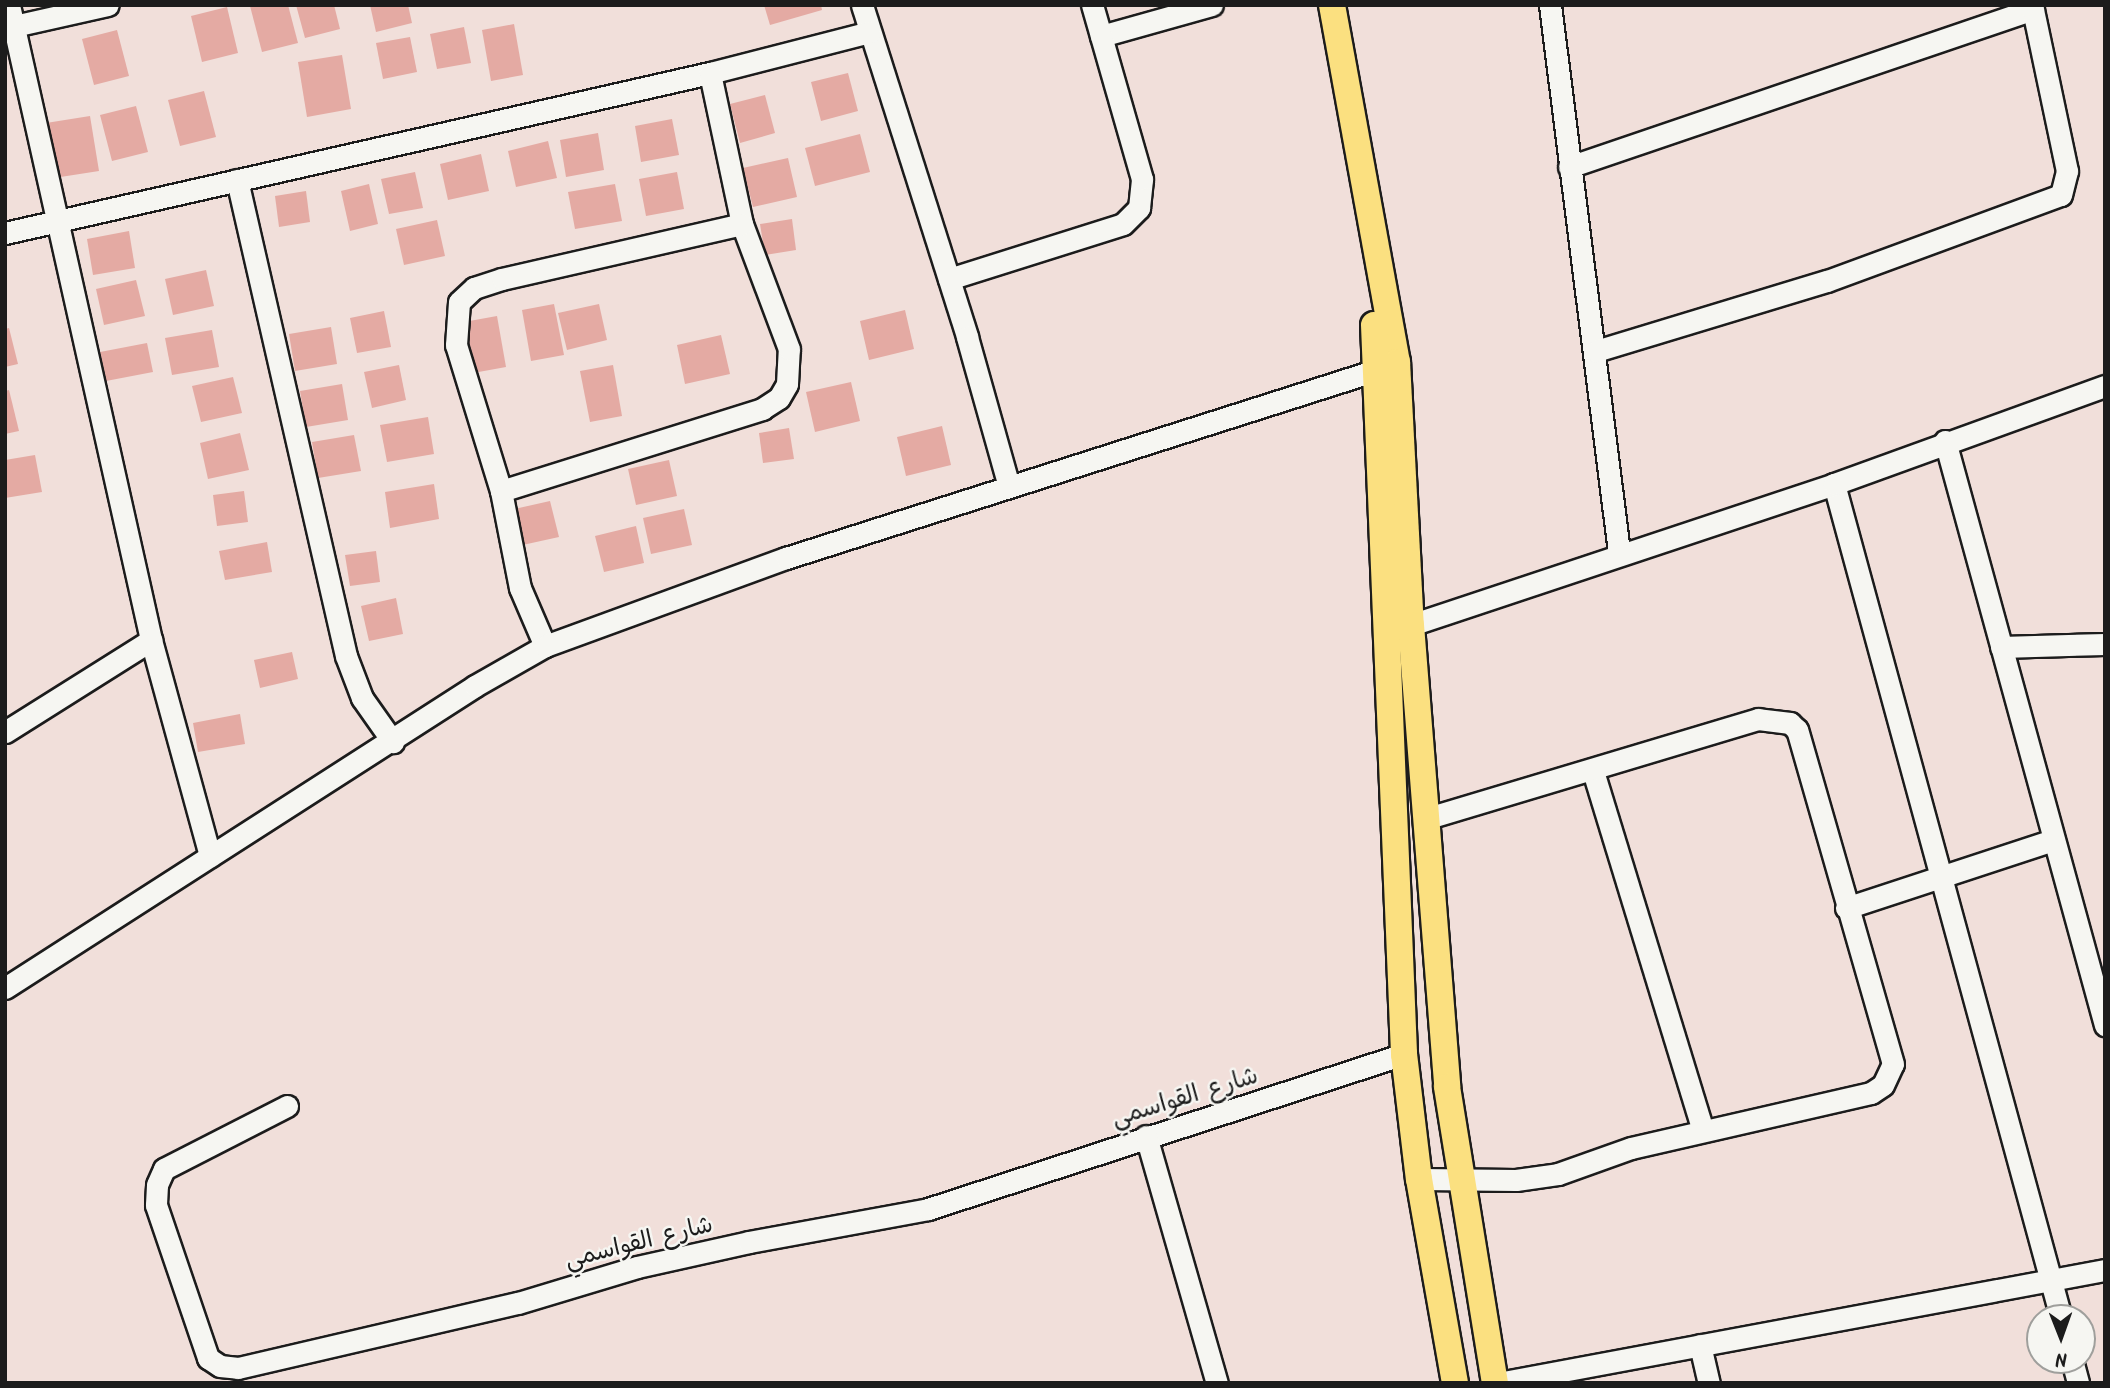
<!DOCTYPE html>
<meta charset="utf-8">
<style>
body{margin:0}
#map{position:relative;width:2110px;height:1388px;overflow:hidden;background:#f1dfda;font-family:Kalam,"Playpen Sans Arabic",sans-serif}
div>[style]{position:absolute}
.building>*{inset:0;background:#e4aaa3}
.roads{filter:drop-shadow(2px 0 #1c1c1c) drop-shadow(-2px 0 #1c1c1c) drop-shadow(0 2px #1c1c1c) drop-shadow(0 -2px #1c1c1c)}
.minor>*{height:21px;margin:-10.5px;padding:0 10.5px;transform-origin:10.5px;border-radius:10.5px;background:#f6f6f2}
.major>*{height:26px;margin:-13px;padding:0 13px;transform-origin:13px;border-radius:13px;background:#fbe080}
span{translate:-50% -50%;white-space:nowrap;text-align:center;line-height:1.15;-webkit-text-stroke:5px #f6f6f2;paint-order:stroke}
.street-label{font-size:24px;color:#1c1c1c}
.frame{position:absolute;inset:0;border:7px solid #1c1c1c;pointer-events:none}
.north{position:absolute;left:2026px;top:1304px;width:70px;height:70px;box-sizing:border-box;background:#f6f6f2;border:2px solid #9f9f9c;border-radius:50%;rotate:179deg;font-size:19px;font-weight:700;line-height:28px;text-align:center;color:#1c1c1c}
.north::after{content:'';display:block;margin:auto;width:24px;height:32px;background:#1c1c1c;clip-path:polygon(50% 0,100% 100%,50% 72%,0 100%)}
</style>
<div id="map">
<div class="building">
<div style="clip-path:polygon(288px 5px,298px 43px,262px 52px,250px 6px)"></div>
<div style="clip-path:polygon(296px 5px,334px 5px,340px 29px,305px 38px)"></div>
<div style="clip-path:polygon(370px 5px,408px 5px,412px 23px,376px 32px)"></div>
<div style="clip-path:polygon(764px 5px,821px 5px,822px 10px,770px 25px)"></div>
<div style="clip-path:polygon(227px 7px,238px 53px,202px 62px,191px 16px)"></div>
<div style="clip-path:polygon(514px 24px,523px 75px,491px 81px,482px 30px)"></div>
<div style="clip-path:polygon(464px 27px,471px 63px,437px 69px,430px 34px)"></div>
<div style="clip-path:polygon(117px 30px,129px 76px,94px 85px,82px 39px)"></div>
<div style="clip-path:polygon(410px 37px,417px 72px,383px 79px,376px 43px)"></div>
<div style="clip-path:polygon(342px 55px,351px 109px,307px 117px,298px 62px)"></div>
<div style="clip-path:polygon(848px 73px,858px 111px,821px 121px,811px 82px)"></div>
<div style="clip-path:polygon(204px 91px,216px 137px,180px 146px,168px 100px)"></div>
<div style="clip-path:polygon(765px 95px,775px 133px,740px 143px,730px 104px)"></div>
<div style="clip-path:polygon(136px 106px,148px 152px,112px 161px,100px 115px)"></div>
<div style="clip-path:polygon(90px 116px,99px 171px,54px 178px,46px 123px)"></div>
<div style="clip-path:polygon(672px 119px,679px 155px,641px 162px,635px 126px)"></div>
<div style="clip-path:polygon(598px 133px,604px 170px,566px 177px,560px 140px)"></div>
<div style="clip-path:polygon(860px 134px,870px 172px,815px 186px,805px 148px)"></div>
<div style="clip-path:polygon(548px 141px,557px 178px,516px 187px,508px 151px)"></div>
<div style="clip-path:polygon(481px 154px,489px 191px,448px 200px,440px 164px)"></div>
<div style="clip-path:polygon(788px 158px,797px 197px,753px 207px,743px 168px)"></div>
<div style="clip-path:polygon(415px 172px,423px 208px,389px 214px,381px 179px)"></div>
<div style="clip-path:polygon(677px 172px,684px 209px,646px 216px,639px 179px)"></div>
<div style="clip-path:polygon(369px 184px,378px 224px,350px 231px,341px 191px)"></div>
<div style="clip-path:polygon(615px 184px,622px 221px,575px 229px,568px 192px)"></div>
<div style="clip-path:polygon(306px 191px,310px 222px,279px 227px,275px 196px)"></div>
<div style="clip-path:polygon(792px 219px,796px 250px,765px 255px,760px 224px)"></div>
<div style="clip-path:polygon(437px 220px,445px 256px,404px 265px,396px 229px)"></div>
<div style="clip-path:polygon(129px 231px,135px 268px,93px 275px,87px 239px)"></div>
<div style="clip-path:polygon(206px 270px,214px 306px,173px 315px,165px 279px)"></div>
<div style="clip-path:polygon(136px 280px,145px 316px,104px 325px,96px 289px)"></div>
<div style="clip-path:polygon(554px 304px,564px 355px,531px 361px,522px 310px)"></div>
<div style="clip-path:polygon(599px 304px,607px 340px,567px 350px,558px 313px)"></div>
<div style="clip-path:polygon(905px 310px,914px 349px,869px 360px,860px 321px)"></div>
<div style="clip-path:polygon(384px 311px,391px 347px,357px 353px,350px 318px)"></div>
<div style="clip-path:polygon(497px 316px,506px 367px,473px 373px,464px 322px)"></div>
<div style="clip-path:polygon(331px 327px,337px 364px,295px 371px,289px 334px)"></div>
<div style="clip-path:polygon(9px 328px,18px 364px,5px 367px,5px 329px)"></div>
<div style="clip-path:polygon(212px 330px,219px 367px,172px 375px,165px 338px)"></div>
<div style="clip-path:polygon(721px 335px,730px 374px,685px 384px,677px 345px)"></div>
<div style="clip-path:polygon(147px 343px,153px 372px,106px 381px,100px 352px)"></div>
<div style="clip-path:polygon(399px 365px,406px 400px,372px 408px,364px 372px)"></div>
<div style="clip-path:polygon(613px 365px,622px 416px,590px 422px,580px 371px)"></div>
<div style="clip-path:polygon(233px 377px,242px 413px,201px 422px,192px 386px)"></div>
<div style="clip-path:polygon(851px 382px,860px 421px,815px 432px,806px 392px)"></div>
<div style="clip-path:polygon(342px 384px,348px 420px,306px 427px,300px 391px)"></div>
<div style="clip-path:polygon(9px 390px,19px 431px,5px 434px,5px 391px)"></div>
<div style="clip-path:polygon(428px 417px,434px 454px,387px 462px,380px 425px)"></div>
<div style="clip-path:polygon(942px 426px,951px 465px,906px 476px,897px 437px)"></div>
<div style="clip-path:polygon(789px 428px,794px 459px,763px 463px,759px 433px)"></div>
<div style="clip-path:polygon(240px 433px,249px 470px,208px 479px,200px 443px)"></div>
<div style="clip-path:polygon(354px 435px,361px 471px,318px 478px,312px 442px)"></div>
<div style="clip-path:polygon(35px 455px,42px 492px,5px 498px,5px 460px)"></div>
<div style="clip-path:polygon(669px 460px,677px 496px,636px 505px,628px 469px)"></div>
<div style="clip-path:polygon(434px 484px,439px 519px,390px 528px,385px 492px)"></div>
<div style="clip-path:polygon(244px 491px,248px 522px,217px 526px,213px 495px)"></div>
<div style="clip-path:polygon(550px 501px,559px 537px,518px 546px,510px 510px)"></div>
<div style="clip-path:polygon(684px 509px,692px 545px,651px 554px,643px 518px)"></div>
<div style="clip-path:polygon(636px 526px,644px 563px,604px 572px,595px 536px)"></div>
<div style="clip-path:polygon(267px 542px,272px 572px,225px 580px,219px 551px)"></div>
<div style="clip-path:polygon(376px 551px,380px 582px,350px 586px,345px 555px)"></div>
<div style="clip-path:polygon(396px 598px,403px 634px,369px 641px,361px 606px)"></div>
<div style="clip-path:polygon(292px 652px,298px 679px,260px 688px,254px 660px)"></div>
<div style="clip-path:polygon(240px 714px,245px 744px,198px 752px,193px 723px)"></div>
</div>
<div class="roads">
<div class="minor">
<div style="left:9px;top:5px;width:651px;rotate:77.39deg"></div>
<div style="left:151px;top:640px;width:224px;rotate:74.7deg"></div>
<div style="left:862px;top:5px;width:348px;rotate:72.4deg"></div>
<div style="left:967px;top:337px;width:155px;rotate:74.3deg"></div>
<div style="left:1550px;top:5px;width:551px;rotate:82.81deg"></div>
<div style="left:14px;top:26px;width:96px;rotate:-12.6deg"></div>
<div style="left:1101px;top:36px;width:115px;rotate:-15.6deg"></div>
<div style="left:1569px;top:167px;width:490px;rotate:-18.8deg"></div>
<div style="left:237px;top:180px;width:488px;rotate:77.1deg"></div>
<div style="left:346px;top:656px;width:45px;rotate:69.1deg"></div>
<div style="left:362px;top:698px;width:54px;rotate:54.8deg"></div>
<div style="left:5px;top:233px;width:723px;rotate:-12.79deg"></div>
<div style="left:710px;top:73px;width:165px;rotate:-14.4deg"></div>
<div style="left:949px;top:279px;width:182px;rotate:-17.5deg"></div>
<div style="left:1123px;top:224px;width:23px;rotate:-45deg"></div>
<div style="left:1139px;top:208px;width:29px;rotate:-84deg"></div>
<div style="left:1142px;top:179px;width:181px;rotate:-106deg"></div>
<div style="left:1596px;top:351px;width:241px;rotate:-16.9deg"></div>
<div style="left:1827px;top:281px;width:249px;rotate:-20.2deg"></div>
<div style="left:2061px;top:195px;width:25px;rotate:-76deg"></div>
<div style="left:2067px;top:171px;width:170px;rotate:-101.9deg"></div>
<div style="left:1945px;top:441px;width:606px;rotate:74.68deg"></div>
<div style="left:1834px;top:484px;width:864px;rotate:74.77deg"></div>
<div style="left:501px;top:491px;width:274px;rotate:-17.4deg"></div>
<div style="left:762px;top:409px;width:20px;rotate:-33deg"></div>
<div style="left:779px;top:398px;width:16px;rotate:-60deg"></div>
<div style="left:787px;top:384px;width:35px;rotate:-87deg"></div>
<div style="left:789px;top:349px;width:134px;rotate:-110.6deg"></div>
<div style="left:742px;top:224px;width:154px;rotate:-102deg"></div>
<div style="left:1411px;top:625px;width:446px;rotate:-18.4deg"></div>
<div style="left:1834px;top:484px;width:288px;rotate:-19.9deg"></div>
<div style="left:545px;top:646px;width:63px;rotate:-113.3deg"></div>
<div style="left:520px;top:588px;width:99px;rotate:-101.1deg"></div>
<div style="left:501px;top:491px;width:153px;rotate:-107.1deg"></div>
<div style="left:456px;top:345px;width:43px;rotate:-86deg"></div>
<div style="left:459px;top:302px;width:21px;rotate:-43deg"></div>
<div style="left:474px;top:288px;width:29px;rotate:-18deg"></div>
<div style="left:502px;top:279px;width:246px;rotate:-12.9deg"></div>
<div style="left:2001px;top:647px;width:104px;rotate:-1.7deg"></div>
<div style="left:5px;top:732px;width:173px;rotate:-32.2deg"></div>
<div style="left:1593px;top:771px;width:376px;rotate:73deg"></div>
<div style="left:1846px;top:908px;width:218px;rotate:-18.2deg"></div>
<div style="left:5px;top:988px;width:559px;rotate:-32.72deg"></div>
<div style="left:475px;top:686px;width:81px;rotate:-29.7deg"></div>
<div style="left:545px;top:646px;width:257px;rotate:-20.1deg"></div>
<div style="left:786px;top:558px;width:633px;rotate:-17.66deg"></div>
<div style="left:287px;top:1106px;width:138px;rotate:152.9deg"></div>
<div style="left:164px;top:1169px;width:17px;rotate:114deg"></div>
<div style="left:157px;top:1185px;width:20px;rotate:93deg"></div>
<div style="left:156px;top:1205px;width:162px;rotate:71.2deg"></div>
<div style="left:208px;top:1358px;width:14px;rotate:34deg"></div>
<div style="left:220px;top:1366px;width:18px;rotate:6deg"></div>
<div style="left:238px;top:1368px;width:287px;rotate:-13.1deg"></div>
<div style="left:518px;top:1303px;width:124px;rotate:-16.8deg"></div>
<div style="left:637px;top:1267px;width:115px;rotate:-12.6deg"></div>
<div style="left:749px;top:1242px;width:182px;rotate:-10.4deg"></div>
<div style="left:928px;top:1209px;width:501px;rotate:-18.04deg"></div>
<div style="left:1146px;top:1136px;width:257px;rotate:74deg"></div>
<div style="left:1419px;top:1179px;width:97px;rotate:0.6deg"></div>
<div style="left:1516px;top:1180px;width:42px;rotate:-8.1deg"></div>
<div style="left:1558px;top:1174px;width:77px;rotate:-19.6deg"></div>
<div style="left:1631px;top:1148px;width:246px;rotate:-12.9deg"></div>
<div style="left:1871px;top:1093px;width:14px;rotate:-34deg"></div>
<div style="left:1883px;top:1085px;width:23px;rotate:-65deg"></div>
<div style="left:1893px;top:1064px;width:348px;rotate:-106deg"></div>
<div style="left:1797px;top:730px;width:10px;rotate:-135deg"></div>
<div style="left:1790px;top:723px;width:32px;rotate:-173deg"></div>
<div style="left:1758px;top:719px;width:345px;rotate:163.3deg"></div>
<div style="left:1700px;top:1345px;width:39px;rotate:77deg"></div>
<div style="left:2072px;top:1360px;width:24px;rotate:75deg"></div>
<div style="left:1498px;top:1383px;width:617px;rotate:-10.55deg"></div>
</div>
<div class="major">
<div style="left:1332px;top:5px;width:363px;rotate:79.7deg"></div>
<div style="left:1397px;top:362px;width:263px;rotate:87deg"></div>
<div style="left:1411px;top:625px;width:463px;rotate:85.5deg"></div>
<div style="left:1447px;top:1087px;width:300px;rotate:80.8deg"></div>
<div style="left:1374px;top:325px;width:730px;rotate:87.64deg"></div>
<div style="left:1404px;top:1054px;width:126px;rotate:83.2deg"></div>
<div style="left:1419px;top:1179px;width:207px;rotate:80deg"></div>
</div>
</div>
<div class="street-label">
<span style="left:1185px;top:1098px;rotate:-17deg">شارع القواسمي</span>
<span style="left:639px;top:1243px;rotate:-14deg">شارع القواسمي</span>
</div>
<div class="frame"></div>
<div class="north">N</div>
</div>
